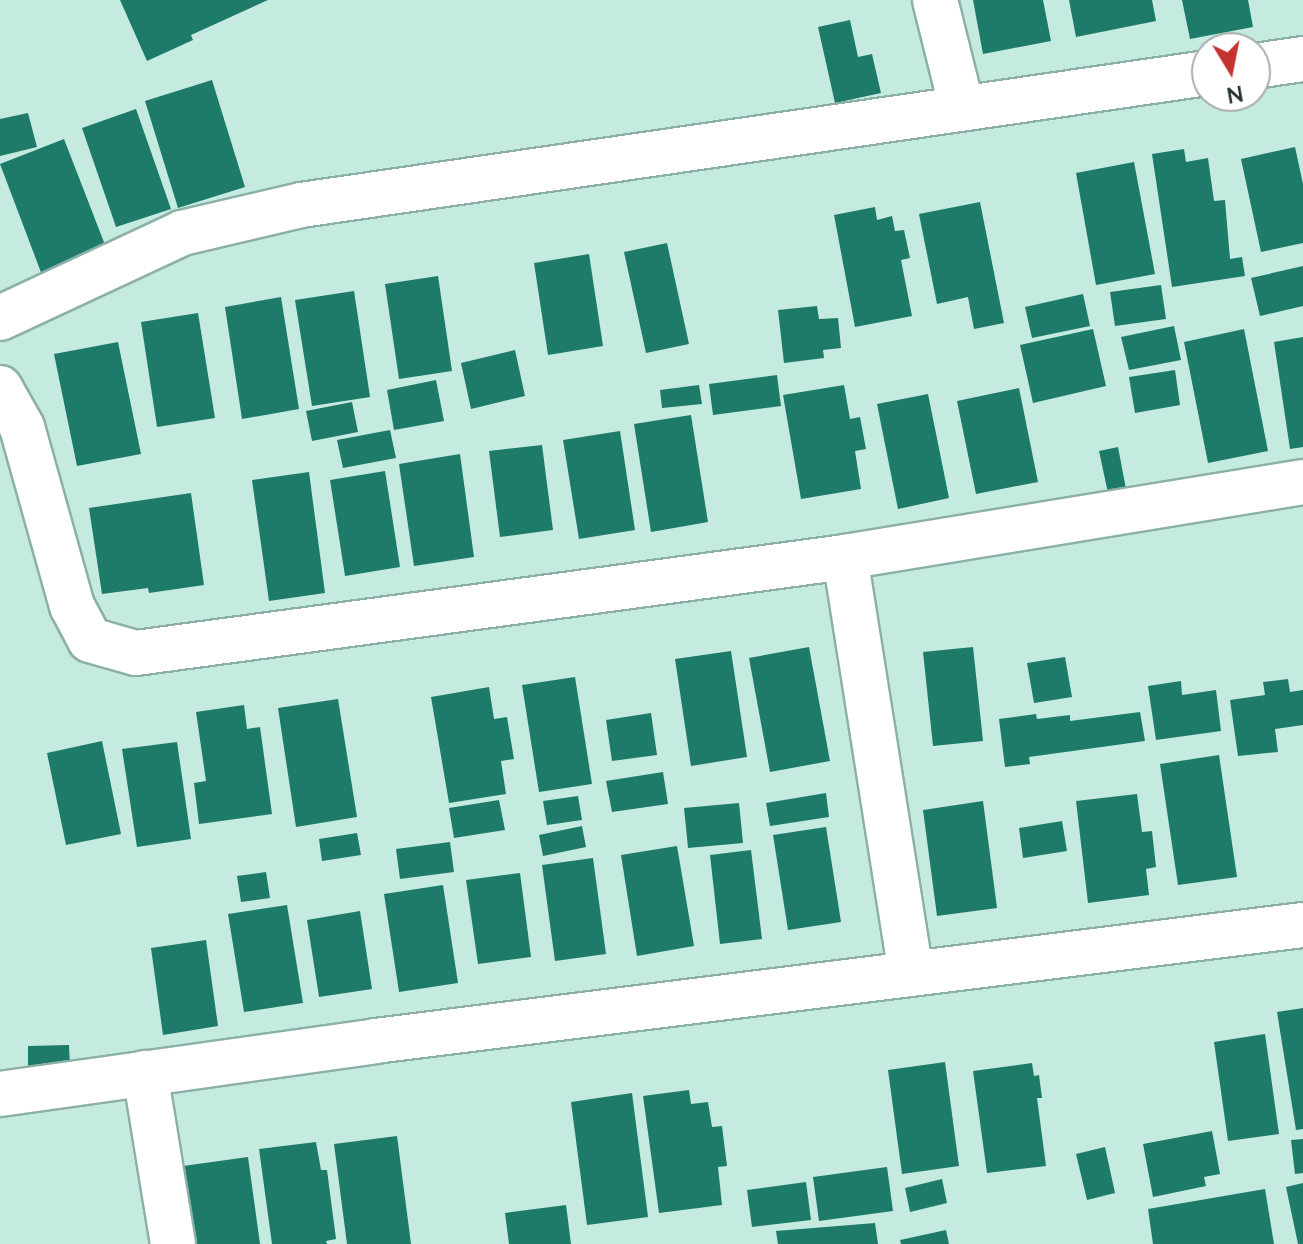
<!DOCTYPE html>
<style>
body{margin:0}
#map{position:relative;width:1303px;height:1244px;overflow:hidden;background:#c5ebe1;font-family:"Nunito Sans",sans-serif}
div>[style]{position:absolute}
.building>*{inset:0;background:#1e7a69}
.roads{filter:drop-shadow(2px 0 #8cb0a7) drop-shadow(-2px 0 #8cb0a7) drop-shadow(0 2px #8cb0a7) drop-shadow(0 -2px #8cb0a7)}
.street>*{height:44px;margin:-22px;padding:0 22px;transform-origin:22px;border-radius:22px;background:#fff}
span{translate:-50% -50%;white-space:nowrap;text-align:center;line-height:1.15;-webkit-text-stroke:8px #fff;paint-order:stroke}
.north{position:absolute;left:1191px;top:32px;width:80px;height:80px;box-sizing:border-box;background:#fff;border:2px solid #a7adac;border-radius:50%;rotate:170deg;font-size:22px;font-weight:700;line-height:32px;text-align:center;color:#24322f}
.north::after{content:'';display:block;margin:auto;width:28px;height:36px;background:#c2342d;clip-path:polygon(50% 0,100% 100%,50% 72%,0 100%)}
</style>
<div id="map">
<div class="building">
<div style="clip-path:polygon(120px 0,268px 0,191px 35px,193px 40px,147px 61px)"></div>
<div style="clip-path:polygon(973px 0,1043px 0,1051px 41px,983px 54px)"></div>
<div style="clip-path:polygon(1069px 0,1152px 0,1156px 21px,1076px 37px)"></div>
<div style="clip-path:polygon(1182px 0,1248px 0,1253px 27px,1190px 39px)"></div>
<div style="clip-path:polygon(850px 20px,858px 57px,872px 54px,881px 93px,835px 103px,818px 27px)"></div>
<div style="clip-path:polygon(212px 80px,245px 187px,178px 208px,145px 101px)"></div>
<div style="clip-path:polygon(136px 109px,171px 209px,116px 227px,82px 128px)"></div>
<div style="clip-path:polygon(28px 113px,37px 147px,0 156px,0 119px)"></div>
<div style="clip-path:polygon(64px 139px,107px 250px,42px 275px,0 164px)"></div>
<div style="clip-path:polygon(1295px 147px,1303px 184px,1303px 243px,1261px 252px,1241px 159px)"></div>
<div style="clip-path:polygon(1184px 149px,1186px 162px,1208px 158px,1214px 201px,1225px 200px,1230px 259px,1242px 257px,1245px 276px,1172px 287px,1152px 154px)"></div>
<div style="clip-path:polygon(1134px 162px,1155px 274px,1096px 285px,1076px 173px)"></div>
<div style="clip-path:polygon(980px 202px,1004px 323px,974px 329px,968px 297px,937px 304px,919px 214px)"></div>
<div style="clip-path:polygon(875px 207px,877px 220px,892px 216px,895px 231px,904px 230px,910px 258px,901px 260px,912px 316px,855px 327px,834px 215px)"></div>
<div style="clip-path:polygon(667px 243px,689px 344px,646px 353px,624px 252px)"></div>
<div style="clip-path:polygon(589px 254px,603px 346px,548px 355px,534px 263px)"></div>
<div style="clip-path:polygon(1303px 266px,1303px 306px,1260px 316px,1251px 278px)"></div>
<div style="clip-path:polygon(438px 276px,452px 371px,399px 379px,385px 284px)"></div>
<div style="clip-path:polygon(1161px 285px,1166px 319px,1115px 326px,1110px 292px)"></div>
<div style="clip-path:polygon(354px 291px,370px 397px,312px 406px,295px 300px)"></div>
<div style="clip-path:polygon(1083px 294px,1090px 326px,1032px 338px,1025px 307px)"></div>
<div style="clip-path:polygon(281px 297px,299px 409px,242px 419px,225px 307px)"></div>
<div style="clip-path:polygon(817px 306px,819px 319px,838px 318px,841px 348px,823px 350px,824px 358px,784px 363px,778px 310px)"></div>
<div style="clip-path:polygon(198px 313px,215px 418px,157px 427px,141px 322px)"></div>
<div style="clip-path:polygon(1174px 326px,1181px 360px,1129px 370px,1121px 337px)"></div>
<div style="clip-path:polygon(1093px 329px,1106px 386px,1033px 403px,1020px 345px)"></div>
<div style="clip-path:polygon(1244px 329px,1268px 451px,1208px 463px,1184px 342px)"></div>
<div style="clip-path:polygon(1303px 337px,1303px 447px,1290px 449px,1274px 342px)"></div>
<div style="clip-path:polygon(118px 342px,141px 454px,77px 466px,54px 354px)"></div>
<div style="clip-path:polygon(515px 350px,525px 396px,471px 409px,461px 363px)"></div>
<div style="clip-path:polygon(1175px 370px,1180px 405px,1135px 413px,1129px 377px)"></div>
<div style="clip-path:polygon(777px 375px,781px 406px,713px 415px,709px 384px)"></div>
<div style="clip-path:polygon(436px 380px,444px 421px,394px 430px,387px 390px)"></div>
<div style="clip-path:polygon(699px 385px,702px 404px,662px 408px,660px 390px)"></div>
<div style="clip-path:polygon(844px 385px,850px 419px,860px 417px,866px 449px,855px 451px,861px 489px,801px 499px,783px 395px)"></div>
<div style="clip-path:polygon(1019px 388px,1038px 482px,976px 494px,957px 401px)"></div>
<div style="clip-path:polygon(928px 394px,949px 498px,898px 509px,877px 404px)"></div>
<div style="clip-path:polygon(352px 402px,358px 432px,312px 441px,306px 411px)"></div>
<div style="clip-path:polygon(691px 415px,708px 522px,651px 532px,634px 424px)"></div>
<div style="clip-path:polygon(390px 430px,396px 458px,343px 468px,337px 440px)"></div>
<div style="clip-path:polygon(620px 431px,635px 530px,579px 539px,563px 440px)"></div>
<div style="clip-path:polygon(542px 445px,553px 530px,500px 537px,489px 451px)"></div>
<div style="clip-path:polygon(1118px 447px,1126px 489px,1108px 493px,1099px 451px)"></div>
<div style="clip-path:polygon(460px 454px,474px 557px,414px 566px,399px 464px)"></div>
<div style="clip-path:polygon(385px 471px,400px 567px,345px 576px,330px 480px)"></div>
<div style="clip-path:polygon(309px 472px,325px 593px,269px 601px,252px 480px)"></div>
<div style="clip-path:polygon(191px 493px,204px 585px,149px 593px,148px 588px,102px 594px,89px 508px)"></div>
<div style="clip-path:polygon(809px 647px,830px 761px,770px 772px,749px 658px)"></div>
<div style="clip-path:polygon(973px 647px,983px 741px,933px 746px,923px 652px)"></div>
<div style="clip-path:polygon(731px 651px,747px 757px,691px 766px,675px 659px)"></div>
<div style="clip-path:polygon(1065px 657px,1072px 697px,1034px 703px,1027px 663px)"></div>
<div style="clip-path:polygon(575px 677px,592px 784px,539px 792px,522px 685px)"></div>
<div style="clip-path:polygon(1288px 679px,1290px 692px,1303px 690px,1303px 725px,1275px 729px,1278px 752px,1238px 756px,1230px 700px,1265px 695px,1263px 682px)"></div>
<div style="clip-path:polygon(1181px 681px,1182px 695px,1216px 690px,1221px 731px,1156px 740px,1148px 686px)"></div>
<div style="clip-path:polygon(489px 687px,494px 719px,507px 717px,514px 759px,501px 761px,506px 794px,449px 803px,431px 697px)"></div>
<div style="clip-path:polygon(338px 699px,357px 817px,296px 827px,278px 708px)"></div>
<div style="clip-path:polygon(244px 705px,247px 729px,260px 727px,272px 814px,199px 824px,194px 783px,206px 781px,196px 712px)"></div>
<div style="clip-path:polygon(1140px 712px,1145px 741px,1029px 757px,1030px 764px,1005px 767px,999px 719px,1036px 714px,1037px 719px,1070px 715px,1070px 721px)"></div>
<div style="clip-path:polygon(651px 713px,657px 755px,612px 761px,606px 720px)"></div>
<div style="clip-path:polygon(102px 741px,121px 834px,66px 845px,47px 753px)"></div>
<div style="clip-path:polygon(177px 742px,191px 839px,137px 847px,122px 749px)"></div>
<div style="clip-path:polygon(1219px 755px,1237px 877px,1178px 885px,1160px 764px)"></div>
<div style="clip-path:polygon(663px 772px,668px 804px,612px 812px,606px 781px)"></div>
<div style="clip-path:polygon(826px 793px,829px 817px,770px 826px,766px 803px)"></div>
<div style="clip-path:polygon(1137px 794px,1142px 832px,1152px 831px,1156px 867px,1146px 869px,1149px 895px,1088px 903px,1076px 801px)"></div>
<div style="clip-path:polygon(578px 796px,582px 820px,547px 825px,543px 801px)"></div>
<div style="clip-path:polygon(499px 800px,505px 830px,454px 838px,449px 808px)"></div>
<div style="clip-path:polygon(983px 801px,997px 908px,937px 916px,923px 810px)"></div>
<div style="clip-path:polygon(739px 803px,743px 843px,688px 848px,684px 808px)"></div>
<div style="clip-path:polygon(1062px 821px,1067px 851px,1023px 858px,1019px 828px)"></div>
<div style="clip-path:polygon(582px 826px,586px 847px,543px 856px,539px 835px)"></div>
<div style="clip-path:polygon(826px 827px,841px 922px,788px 930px,773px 835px)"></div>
<div style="clip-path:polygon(357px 833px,361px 855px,322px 861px,319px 839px)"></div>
<div style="clip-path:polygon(450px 842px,454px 872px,400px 879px,396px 849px)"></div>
<div style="clip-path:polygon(677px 846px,694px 946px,637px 956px,621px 855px)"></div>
<div style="clip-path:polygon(751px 850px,762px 939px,720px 944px,710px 855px)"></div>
<div style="clip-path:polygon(593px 858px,606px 954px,555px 961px,542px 865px)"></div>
<div style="clip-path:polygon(266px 872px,270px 898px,241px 902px,237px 876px)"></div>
<div style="clip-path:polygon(520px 873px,531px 957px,478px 964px,466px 880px)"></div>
<div style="clip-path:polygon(443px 885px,458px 983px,399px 992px,384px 894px)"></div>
<div style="clip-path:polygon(287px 905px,303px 1003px,244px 1012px,228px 914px)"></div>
<div style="clip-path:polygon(360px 911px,372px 989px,319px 997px,307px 920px)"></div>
<div style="clip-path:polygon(206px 940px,218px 1026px,163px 1035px,151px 948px)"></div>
<div style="clip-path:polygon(1303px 1008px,1303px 1129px,1296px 1130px,1277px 1012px)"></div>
<div style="clip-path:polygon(1265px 1034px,1279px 1134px,1228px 1141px,1214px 1042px)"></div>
<div style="clip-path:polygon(69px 1045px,70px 1069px,28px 1070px,28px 1046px)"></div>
<div style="clip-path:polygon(945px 1062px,959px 1166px,902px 1174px,888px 1070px)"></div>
<div style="clip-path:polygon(1032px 1063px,1034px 1076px,1039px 1075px,1042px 1098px,1037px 1098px,1046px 1166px,987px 1173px,973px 1071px)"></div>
<div style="clip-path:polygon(689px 1090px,691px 1104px,708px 1102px,712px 1127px,722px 1126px,727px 1166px,718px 1167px,722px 1205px,659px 1213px,643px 1096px)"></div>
<div style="clip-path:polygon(632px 1093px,648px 1217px,587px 1225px,571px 1102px)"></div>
<div style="clip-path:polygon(1212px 1131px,1220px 1174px,1204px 1177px,1206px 1186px,1153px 1197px,1143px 1144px)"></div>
<div style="clip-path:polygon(397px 1136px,411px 1244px,347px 1244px,334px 1144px)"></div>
<div style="clip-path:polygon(1303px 1139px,1303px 1173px,1295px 1174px,1291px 1140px)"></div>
<div style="clip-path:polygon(316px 1142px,321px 1170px,327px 1170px,336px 1239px,326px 1241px,327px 1244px,272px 1244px,259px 1149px)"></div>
<div style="clip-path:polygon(1105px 1147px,1115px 1193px,1087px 1200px,1076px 1154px)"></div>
<div style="clip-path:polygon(248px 1157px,260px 1244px,193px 1244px,183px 1166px)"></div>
<div style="clip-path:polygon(887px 1167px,893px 1211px,819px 1221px,813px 1177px)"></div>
<div style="clip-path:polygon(942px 1179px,947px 1203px,910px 1212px,905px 1188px)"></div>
<div style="clip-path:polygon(806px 1182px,811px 1220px,752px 1227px,747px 1190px)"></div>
<div style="clip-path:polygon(1303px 1183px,1303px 1244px,1298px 1244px,1286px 1187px)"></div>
<div style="clip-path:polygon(1265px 1189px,1274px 1244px,1153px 1244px,1148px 1209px)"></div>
<div style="clip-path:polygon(566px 1205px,571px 1244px,509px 1244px,505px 1213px)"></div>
<div style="clip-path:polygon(875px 1223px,878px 1244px,778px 1244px,776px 1231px)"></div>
<div style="clip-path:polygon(946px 1230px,949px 1244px,901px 1244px,900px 1240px)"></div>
</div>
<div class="roads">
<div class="street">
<div style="left:935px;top:0;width:111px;rotate:76deg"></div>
<div style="left:1255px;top:66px;width:49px;rotate:-8.3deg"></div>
<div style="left:0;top:318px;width:201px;rotate:-25deg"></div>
<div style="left:182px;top:233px;width:122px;rotate:-13.2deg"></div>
<div style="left:301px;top:205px;width:916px;rotate:-8.29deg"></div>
<div style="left:0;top:388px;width:45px;rotate:60.6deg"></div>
<div style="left:22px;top:427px;width:186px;rotate:74.4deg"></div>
<div style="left:72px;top:606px;width:38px;rotate:62deg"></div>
<div style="left:90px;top:640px;width:48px;rotate:15.8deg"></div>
<div style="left:136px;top:653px;width:715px;rotate:-7.71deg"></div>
<div style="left:845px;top:557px;width:464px;rotate:-9.3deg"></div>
<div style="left:845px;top:557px;width:422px;rotate:81deg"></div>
<div style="left:145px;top:1073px;width:173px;rotate:80.7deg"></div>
<div style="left:0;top:1094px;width:379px;rotate:-8deg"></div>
<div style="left:375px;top:1041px;width:935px;rotate:-7.13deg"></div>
</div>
</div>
<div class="north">N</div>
</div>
